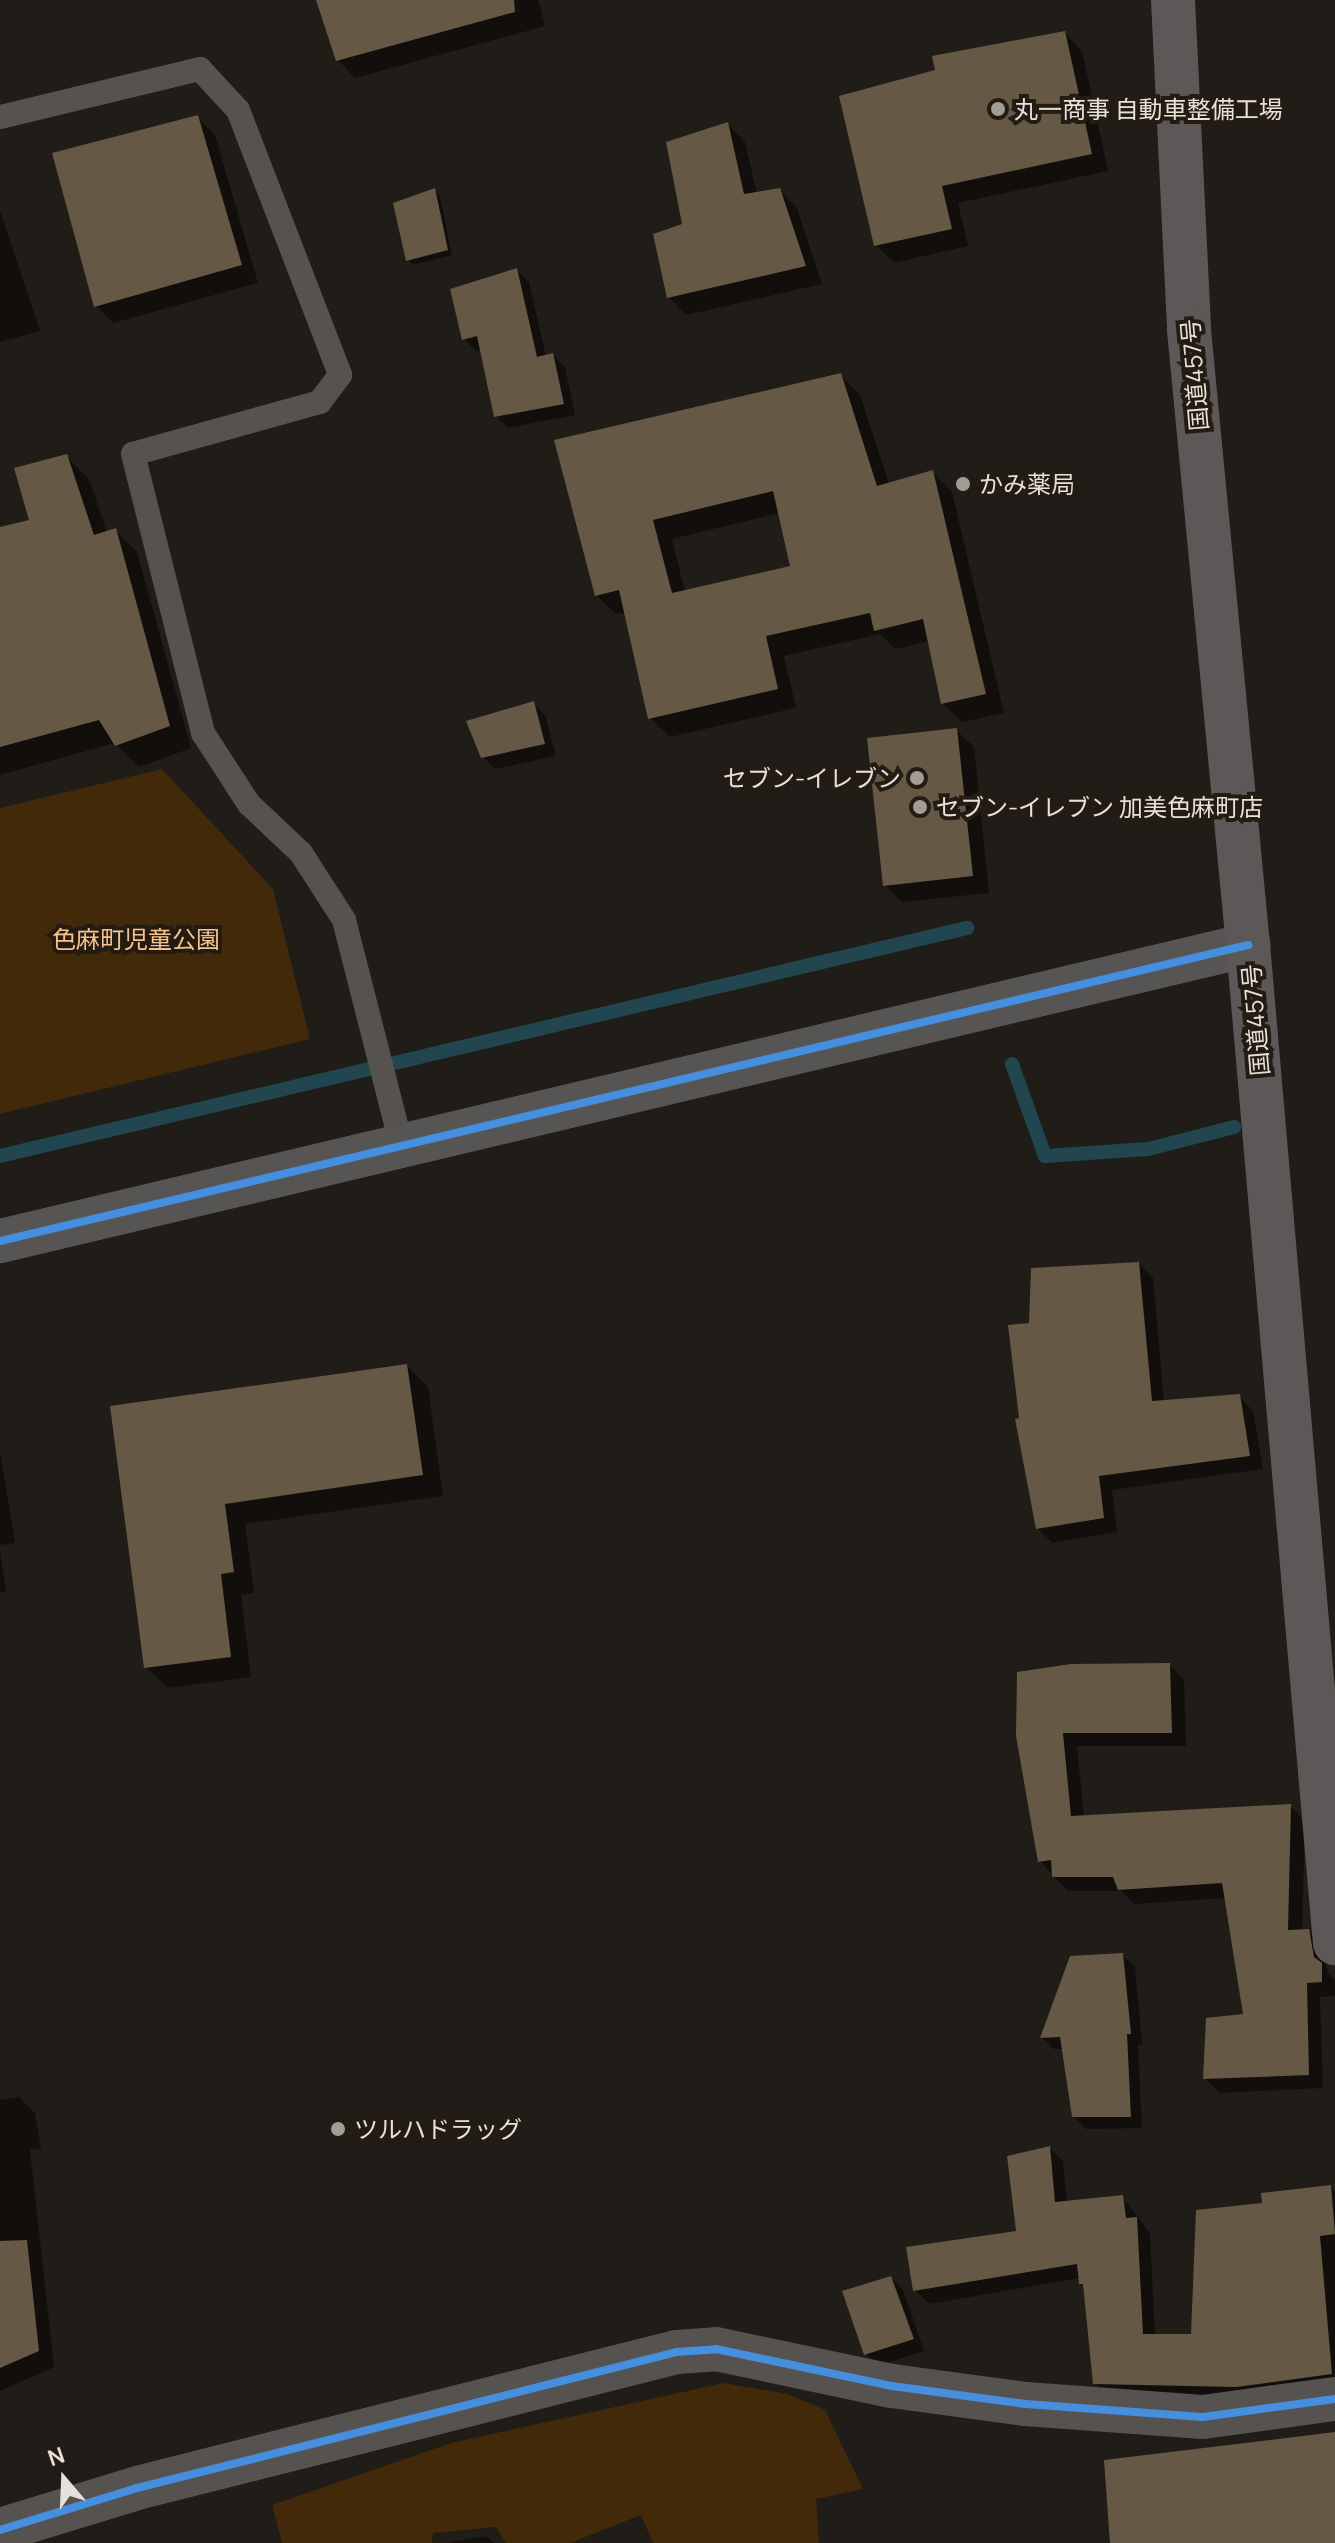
<!DOCTYPE html>
<meta charset="utf-8">
<style>
body{margin:0}
#map{position:relative;width:1335px;height:2543px;overflow:hidden;background:#201c17;font-family:Manrope,"Noto Sans JP",sans-serif}
div>[style]{position:absolute}
.green>*{inset:0;background:#412909}
.shadow>*{inset:0;background:#0007}
.stream>*{height:14px;margin:-7px;padding:0 7px;transform-origin:7px;border-radius:7px;background:#214650}
.building>*{inset:0;background:#655845}
.lane>*{height:24px;margin:-12px;padding:0 12px;transform-origin:12px;border-radius:12px;background:#555250}
.street>*{height:44px;margin:-22px;padding:0 22px;transform-origin:22px;border-radius:22px;background:#555250}
.secondary>*{height:44px;margin:-22px;padding:0 22px;transform-origin:22px;border-radius:22px;background:#575554}
.highway>*{height:44px;margin:-22px;padding:0 22px;transform-origin:22px;border-radius:22px;background:#5c5858}
.cycleway>*{height:8px;margin:-4px;padding:0 4px;transform-origin:4px;border-radius:4px;background:#468fdf}
.dots>*{width:22px;height:22px;translate:-50% -50%;box-sizing:border-box;border:4px solid #241c13;border-radius:50%}
span{translate:-50% -50%;white-space:nowrap;text-align:center;line-height:1.15;-webkit-text-stroke:8px #241c13;paint-order:stroke}
.poi-label{font-size:24px;color:#e7e1db}
.left{translate:0 -50%;text-align:left}
.right{translate:-100% -50%;text-align:right}
.street-label{font-size:24px;color:#e7e1db}
.park-label{font-size:24px;color:#f6c28a}
.north{position:absolute;left:24px;top:2439px;width:80px;height:80px;-webkit-text-stroke:6px #241c13;paint-order:stroke;rotate:341deg;font-size:22px;font-weight:700;line-height:32px;text-align:center;color:#e7e1db}
.north::after{content:'';display:block;margin:auto;width:28px;height:36px;background:#e7e1db;clip-path:polygon(50% 0,100% 100%,50% 72%,0 100%)}
</style>
<div id="map">
<div class="green">
<div style="clip-path:polygon(162px 769px,273px 889px,310px 1039px,0 1114px,0 808px)"></div>
<div style="clip-path:polygon(724px 2383px,788px 2394px,825px 2410px,863px 2489px,816px 2499px,819px 2543px,653px 2543px,641px 2515px,570px 2543px,506px 2543px,496px 2527px,433px 2533px,432px 2543px,282px 2543px,272px 2505px,451px 2443px)"></div>
</div>
<div class="shadow">
<div style="clip-path:polygon(318px 0,538px 0,545px 26px,355px 78px,338px 60px)"></div>
<div style="clip-path:polygon(1065px 33px,1082px 51px,1108px 171px,958px 203px,968px 246px,894px 263px,876px 245px)"></div>
<div style="clip-path:polygon(197px 117px,215px 135px,258px 283px,113px 323px,96px 306px)"></div>
<div style="clip-path:polygon(728px 124px,745px 142px,757px 194px,779px 190px,797px 208px,822px 284px,686px 315px,669px 297px,685px 226px)"></div>
<div style="clip-path:polygon(435px 191px,440px 196px,452px 255px,413px 265px,408px 260px)"></div>
<div style="clip-path:polygon(0 211px,40px 331px,0 342px)"></div>
<div style="clip-path:polygon(517px 271px,529px 282px,546px 357px,553px 355px,565px 367px,575px 415px,508px 428px,496px 416px,482px 349px,476px 351px,464px 339px)"></div>
<div style="clip-path:polygon(evenodd,840px 375px,860px 395px,889px 484px,932px 472px,952px 492px,1004px 713px,962px 722px,942px 703px,930px 641px,895px 649px,880px 634px,784px 656px,796px 708px,670px 737px,650px 718px,626px 612px,616px 614px,596px 595px,556px 442px,840px 375px,780px 513px,792px 568px,685px 592px,672px 539px,780px 513px)"></div>
<div style="clip-path:polygon(67px 457px,89px 479px,107px 533px,115px 530px,137px 552px,191px 748px,139px 767px,115px 743px,0 775px,0 529px,31px 521px)"></div>
<div style="clip-path:polygon(533px 703px,545px 715px,556px 756px,495px 769px,483px 757px)"></div>
<div style="clip-path:polygon(956px 730px,974px 747px,989px 893px,902px 902px,885px 885px)"></div>
<div style="clip-path:polygon(1139px 1264px,1153px 1278px,1164px 1402px,1239px 1396px,1253px 1411px,1263px 1469px,1112px 1490px,1117px 1532px,1052px 1543px,1038px 1528px,1021px 1420px)"></div>
<div style="clip-path:polygon(407px 1366px,428px 1387px,443px 1496px,245px 1524px,254px 1593px,241px 1595px,251px 1677px,168px 1688px,146px 1667px,112px 1408px)"></div>
<div style="clip-path:polygon(0 1452px,15px 1543px,0 1545px)"></div>
<div style="clip-path:polygon(0 1551px,6px 1591px,0 1592px)"></div>
<div style="clip-path:polygon(1169px 1665px,1184px 1680px,1186px 1746px,1077px 1746px,1084px 1817px,1290px 1806px,1305px 1821px,1302px 1931px,1308px 1931px,1323px 1946px,1328px 1973px,1335px 1980px,1335px 1996px,1320px 1997px,1323px 2088px,1219px 2093px,1205px 2078px,1245px 2016px,1226px 1898px,1134px 1904px,1121px 1891px,1068px 1891px,1040px 1861px,1018px 1735px)"></div>
<div style="clip-path:polygon(1122px 1955px,1135px 1967px,1142px 2045px,1138px 2045px,1142px 2128px,1086px 2129px,1073px 2116px,1064px 2049px,1054px 2049px,1042px 2038px)"></div>
<div style="clip-path:polygon(19px 2097px,35px 2113px,41px 2148px,30px 2150px,54px 2367px,0 2391px,0 2100px)"></div>
<div style="clip-path:polygon(1049px 2148px,1063px 2161px,1067px 2203px,1122px 2197px,1150px 2233px,1155px 2336px,1192px 2336px,1264px 2204px,1330px 2187px,1335px 2192px,1335px 2389px,1250px 2400px,1109px 2397px,1095px 2383px,1085px 2287px,1081px 2278px,929px 2304px,915px 2290px,1019px 2233px)"></div>
<div style="clip-path:polygon(891px 2278px,903px 2290px,924px 2351px,878px 2366px,866px 2354px)"></div>
<div style="clip-path:polygon(486px 2536px,494px 2543px,447px 2543px)"></div>
</div>
<div class="stream">
<div style="left:1012px;top:1064px;width:98px;rotate:70.3deg"></div>
<div style="left:1045px;top:1156px;width:103px;rotate:-3.9deg"></div>
<div style="left:1148px;top:1149px;width:89px;rotate:-14.3deg"></div>
<div style="left:0;top:1156px;width:994px;rotate:-13.27deg"></div>
</div>
<div class="building">
<div style="clip-path:polygon(316px 0,514px 0,515px 12px,336px 61px)"></div>
<div style="clip-path:polygon(1065px 31px,1092px 154px,942px 186px,952px 229px,874px 246px,839px 96px,935px 70px,932px 56px)"></div>
<div style="clip-path:polygon(198px 115px,242px 265px,94px 307px,52px 153px)"></div>
<div style="clip-path:polygon(728px 122px,744px 194px,780px 188px,806px 266px,667px 298px,653px 234px,682px 224px,666px 142px)"></div>
<div style="clip-path:polygon(435px 188px,448px 250px,406px 261px,393px 203px)"></div>
<div style="clip-path:polygon(517px 268px,537px 357px,553px 353px,564px 404px,494px 417px,477px 336px,462px 340px,450px 289px)"></div>
<div style="clip-path:polygon(evenodd,841px 373px,877px 486px,933px 470px,986px 694px,941px 704px,923px 619px,874px 631px,870px 613px,766px 636px,778px 689px,648px 719px,619px 590px,595px 596px,554px 440px,841px 373px,773px 491px,790px 566px,672px 593px,653px 520px,773px 491px)"></div>
<div style="clip-path:polygon(67px 454px,94px 535px,116px 528px,170px 726px,115px 746px,99px 720px,0 747px,0 527px,29px 520px,14px 468px)"></div>
<div style="clip-path:polygon(534px 701px,545px 744px,481px 758px,466px 721px)"></div>
<div style="clip-path:polygon(957px 728px,973px 876px,883px 886px,867px 738px)"></div>
<div style="clip-path:polygon(1139px 1262px,1152px 1401px,1240px 1394px,1250px 1456px,1099px 1476px,1104px 1518px,1036px 1529px,1015px 1419px,1019px 1418px,1008px 1325px,1029px 1323px,1031px 1268px)"></div>
<div style="clip-path:polygon(407px 1364px,423px 1475px,225px 1504px,234px 1572px,221px 1574px,231px 1657px,144px 1668px,110px 1406px)"></div>
<div style="clip-path:polygon(1170px 1663px,1172px 1733px,1063px 1733px,1071px 1816px,1291px 1804px,1288px 1930px,1309px 1929px,1314px 1957px,1322px 1963px,1322px 1982px,1307px 1983px,1309px 2075px,1203px 2079px,1206px 2018px,1243px 2014px,1222px 1883px,1118px 1890px,1113px 1877px,1052px 1877px,1051px 1860px,1038px 1862px,1016px 1736px,1017px 1672px,1071px 1664px)"></div>
<div style="clip-path:polygon(1123px 1953px,1131px 2034px,1127px 2034px,1131px 2117px,1072px 2117px,1060px 2037px,1040px 2038px,1070px 1956px)"></div>
<div style="clip-path:polygon(1050px 2146px,1055px 2202px,1123px 2195px,1126px 2218px,1137px 2217px,1143px 2334px,1191px 2334px,1196px 2210px,1262px 2203px,1261px 2193px,1331px 2185px,1335px 2234px,1320px 2236px,1332px 2374px,1236px 2387px,1093px 2384px,1083px 2284px,1079px 2284px,1077px 2264px,913px 2291px,906px 2247px,1016px 2231px,1007px 2156px)"></div>
<div style="clip-path:polygon(27px 2240px,39px 2351px,0 2368px,0 2241px)"></div>
<div style="clip-path:polygon(891px 2276px,914px 2339px,864px 2355px,842px 2291px)"></div>
<div style="clip-path:polygon(1335px 2432px,1335px 2543px,1110px 2543px,1104px 2460px)"></div>
</div>
<div class="lane">
<div style="left:0;top:117px;width:206px;rotate:-13.5deg"></div>
<div style="left:200px;top:69px;width:56px;rotate:47.2deg"></div>
<div style="left:238px;top:110px;width:284px;rotate:68.9deg"></div>
<div style="left:340px;top:375px;width:34px;rotate:127deg"></div>
<div style="left:320px;top:402px;width:194px;rotate:164.5deg"></div>
<div style="left:133px;top:454px;width:288px;rotate:75.9deg"></div>
<div style="left:203px;top:733px;width:85px;rotate:57.1deg"></div>
<div style="left:249px;top:804px;width:71px;rotate:43.3deg"></div>
<div style="left:301px;top:853px;width:80px;rotate:57.3deg"></div>
<div style="left:344px;top:920px;width:234px;rotate:75.7deg"></div>
</div>
<div class="street">
<div style="left:0;top:2530px;width:143px;rotate:-17deg"></div>
<div style="left:137px;top:2488px;width:557px;rotate:-14.14deg"></div>
<div style="left:677px;top:2352px;width:39px;rotate:-4deg"></div>
<div style="left:716px;top:2349px;width:180px;rotate:11.9deg"></div>
<div style="left:892px;top:2386px;width:135px;rotate:7.7deg"></div>
<div style="left:1026px;top:2404px;width:177px;rotate:4.2deg"></div>
<div style="left:1203px;top:2417px;width:133px;rotate:-7.8deg"></div>
</div>
<div class="secondary">
<div style="left:0;top:1241px;width:1283px;rotate:-13.34deg"></div>
</div>
<div class="highway">
<div style="left:1173px;top:0;width:330px;rotate:87.2deg"></div>
<div style="left:1189px;top:330px;width:618px;rotate:84.52deg"></div>
<div style="left:1248px;top:945px;width:1002px;rotate:85.02deg"></div>
</div>
<div class="cycleway">
<div style="left:0;top:1241px;width:1283px;rotate:-13.34deg"></div>
<div style="left:0;top:2530px;width:143px;rotate:-17deg"></div>
<div style="left:137px;top:2488px;width:557px;rotate:-14.14deg"></div>
<div style="left:677px;top:2352px;width:39px;rotate:-4deg"></div>
<div style="left:716px;top:2349px;width:180px;rotate:11.9deg"></div>
<div style="left:892px;top:2386px;width:135px;rotate:7.7deg"></div>
<div style="left:1026px;top:2404px;width:177px;rotate:4.2deg"></div>
<div style="left:1203px;top:2417px;width:133px;rotate:-7.8deg"></div>
</div>
<div class="dots">
<div style="left:998px;top:109px;background:#a19c96"></div>
<div style="left:963px;top:484px;background:#a19c96"></div>
<div style="left:917px;top:778px;background:#a19c96"></div>
<div style="left:920px;top:807px;background:#a19c96"></div>
<div style="left:338px;top:2129px;background:#a19c96"></div>
</div>
<div class="poi-label">
<span class="left" style="left:1014px;top:109px">丸一商事 自動車整備工場</span>
<span class="left" style="left:979px;top:484px">かみ薬局</span>
<span class="right" style="left:901px;top:778px">セブン-イレブン</span>
<span class="left" style="left:936px;top:807px">セブン-イレブン 加美色麻町店</span>
<span class="left" style="left:354px;top:2129px">ツルハドラッグ</span>
</div>
<div class="street-label">
<span style="left:1194px;top:375px;rotate:-95deg">国道457号</span>
<span style="left:1255px;top:1020px;rotate:-95deg">国道457号</span>
</div>
<div class="park-label">
<span style="left:136px;top:939px">色麻町児童公園</span>
</div>
<div class="north">N</div>
</div>
